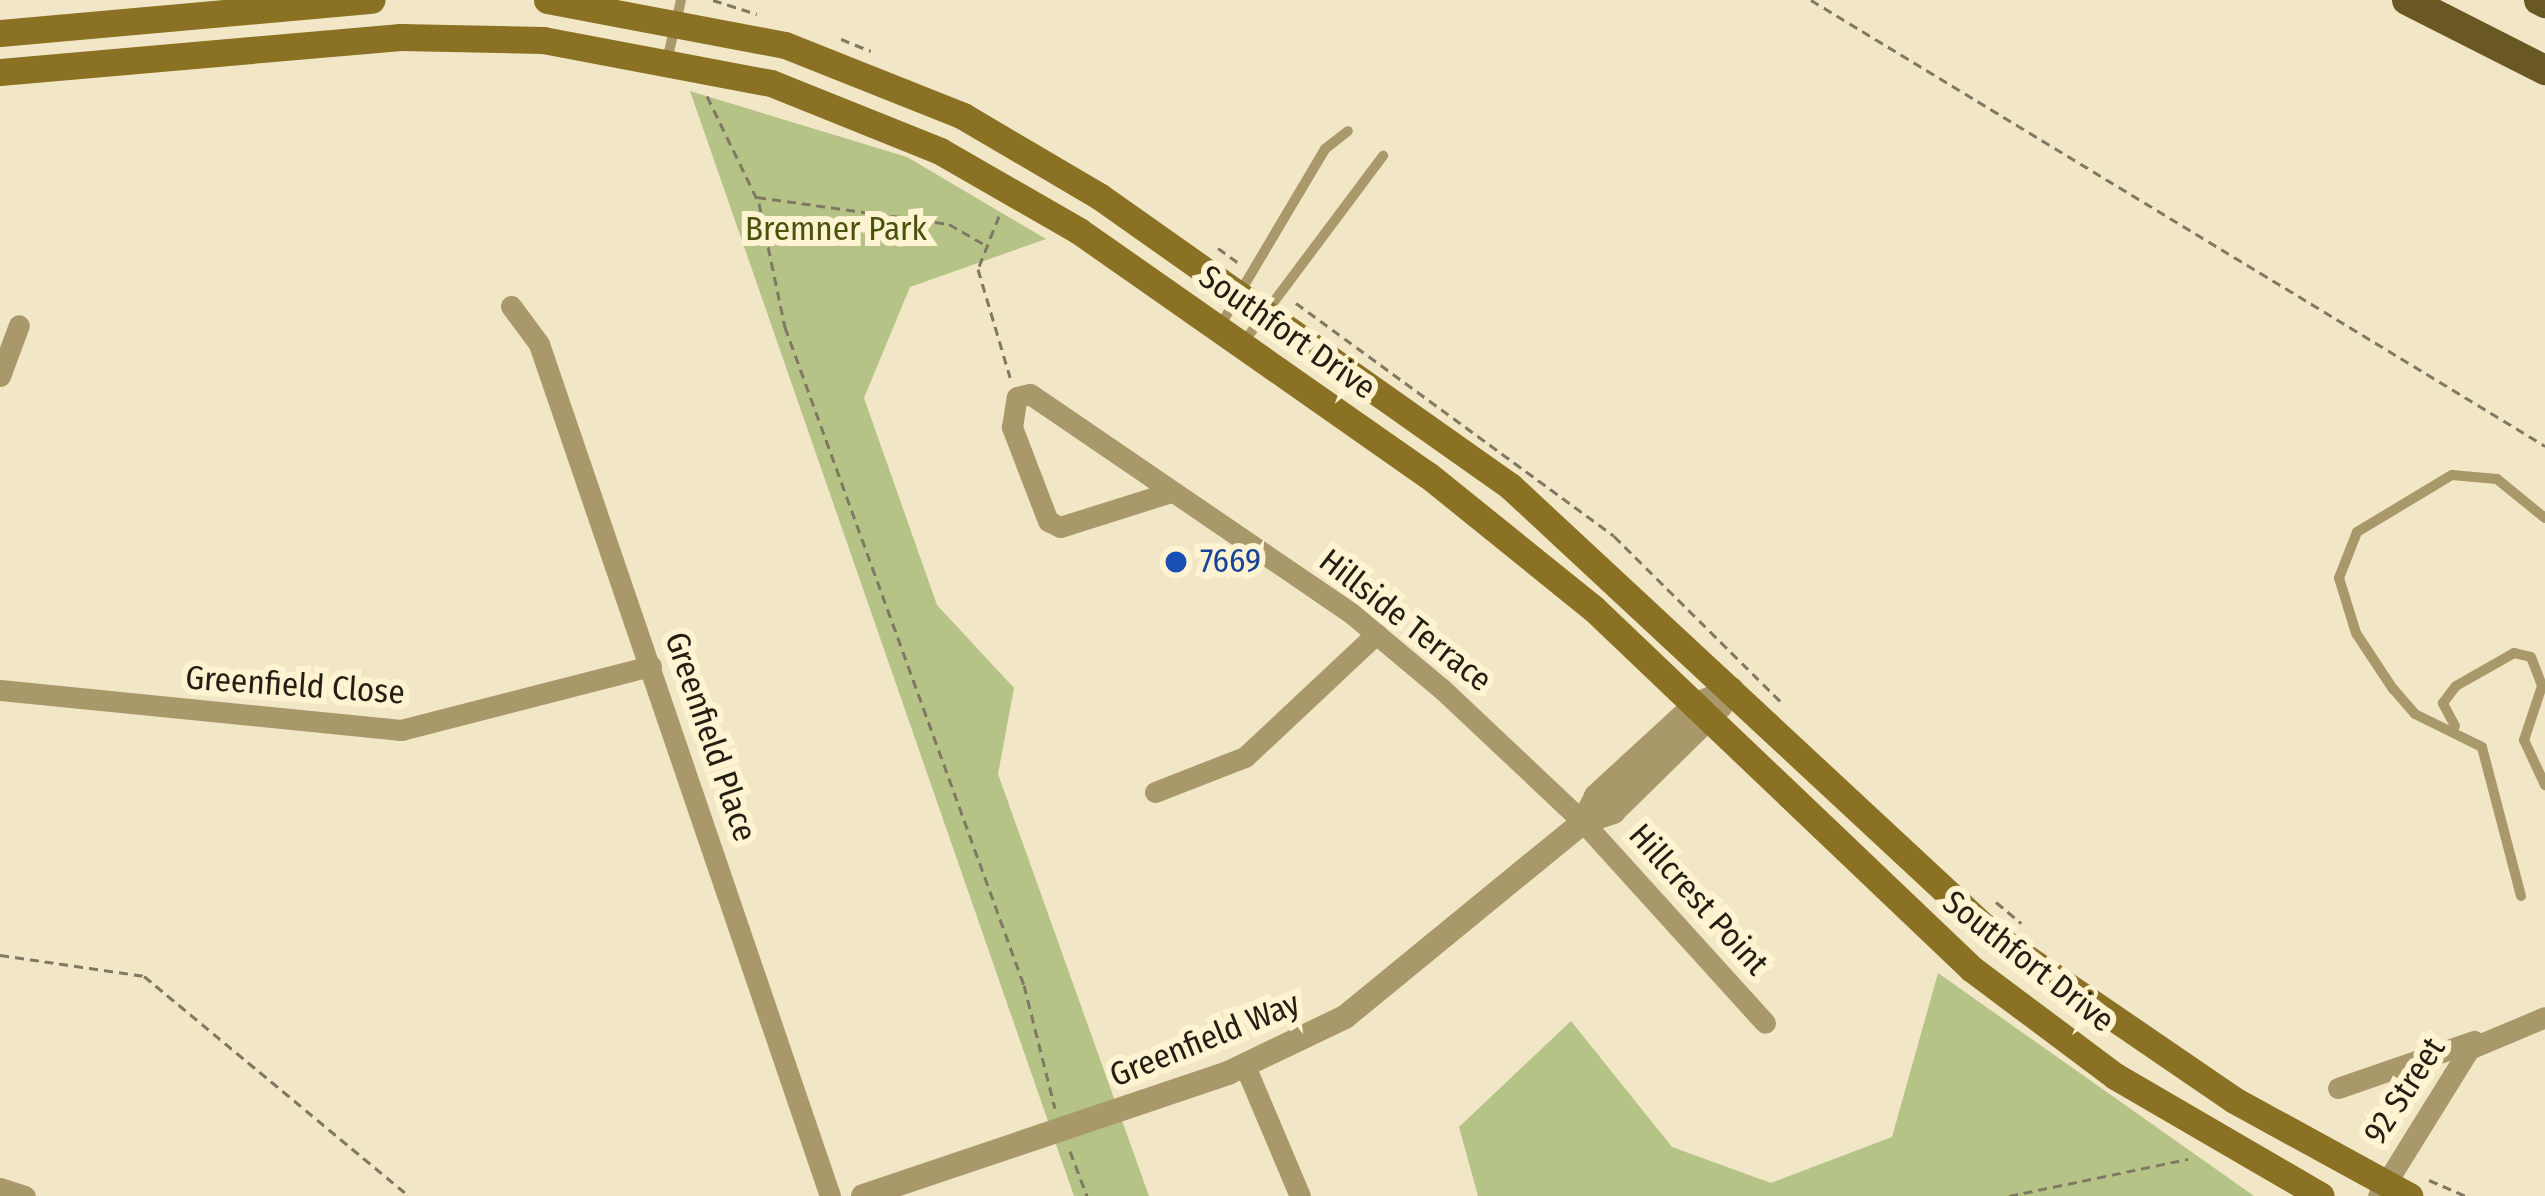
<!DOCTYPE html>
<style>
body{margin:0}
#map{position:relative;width:2545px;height:1196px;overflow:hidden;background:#f1e6c5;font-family:"Fira Sans Condensed",sans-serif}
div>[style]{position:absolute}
.green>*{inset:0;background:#b5c387}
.path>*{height:3px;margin-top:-1.5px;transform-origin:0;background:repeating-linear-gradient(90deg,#807863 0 9px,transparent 0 15px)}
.service>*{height:10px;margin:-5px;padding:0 5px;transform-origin:5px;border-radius:5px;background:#a8986a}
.minor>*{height:21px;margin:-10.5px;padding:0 10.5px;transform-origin:10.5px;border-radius:10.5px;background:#a8986a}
.tertiary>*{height:24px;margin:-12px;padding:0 12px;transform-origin:12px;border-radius:12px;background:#a8986a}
.secondary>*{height:27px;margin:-13.5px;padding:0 13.5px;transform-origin:13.5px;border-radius:13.5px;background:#8a7123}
.primary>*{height:30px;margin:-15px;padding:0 15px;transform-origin:15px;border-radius:15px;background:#695823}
.dots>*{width:33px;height:33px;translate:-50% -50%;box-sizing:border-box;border:6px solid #fff3d2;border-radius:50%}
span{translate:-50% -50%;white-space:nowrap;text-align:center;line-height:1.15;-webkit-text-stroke:12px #fff3d2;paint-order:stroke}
.park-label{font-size:33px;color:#48540b}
.street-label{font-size:33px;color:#221e12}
.transit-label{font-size:33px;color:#164399}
.left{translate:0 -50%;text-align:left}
</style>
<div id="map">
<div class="green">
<div style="clip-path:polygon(690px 91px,907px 157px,1046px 239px,910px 287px,864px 398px,937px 605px,1014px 688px,998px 774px,1149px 1196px,1074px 1196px)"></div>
<div style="clip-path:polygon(1938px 973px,2254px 1196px,1478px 1196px,1459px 1127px,1571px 1021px,1672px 1147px,1771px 1183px,1892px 1137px)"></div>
</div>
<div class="path">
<div style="left:713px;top:0;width:46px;rotate:17.7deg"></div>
<div style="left:1811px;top:0;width:859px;rotate:31.28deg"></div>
<div style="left:841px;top:39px;width:32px;rotate:22deg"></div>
<div style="left:707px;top:96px;width:119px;rotate:64.1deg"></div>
<div style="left:759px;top:203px;width:127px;rotate:78.2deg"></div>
<div style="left:785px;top:327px;width:700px;rotate:70.04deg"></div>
<div style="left:1024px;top:985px;width:127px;rotate:75.9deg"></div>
<div style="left:757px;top:197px;width:194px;rotate:8deg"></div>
<div style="left:949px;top:224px;width:39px;rotate:30deg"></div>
<div style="left:999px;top:216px;width:57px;rotate:111.6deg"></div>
<div style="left:978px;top:269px;width:113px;rotate:73.5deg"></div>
<div style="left:1218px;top:248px;width:26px;rotate:36deg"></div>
<div style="left:1296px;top:303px;width:394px;rotate:36.2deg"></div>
<div style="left:1614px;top:536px;width:238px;rotate:44.8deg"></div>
<div style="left:1996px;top:902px;width:33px;rotate:40deg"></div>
<div style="left:0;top:955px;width:146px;rotate:8.3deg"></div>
<div style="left:144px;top:976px;width:344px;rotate:39.7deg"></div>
<div style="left:1070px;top:1151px;width:48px;rotate:69.3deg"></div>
<div style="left:2429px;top:1180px;width:40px;rotate:23.4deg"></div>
<div style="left:2009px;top:1196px;width:183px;rotate:-11.7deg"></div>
</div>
<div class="service">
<div style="left:668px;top:56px;width:57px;rotate:-76.9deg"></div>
<div style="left:1220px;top:326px;width:206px;rotate:-59.3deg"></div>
<div style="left:1325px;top:149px;width:29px;rotate:-38deg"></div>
<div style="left:1243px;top:343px;width:234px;rotate:-53.2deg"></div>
<div style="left:2455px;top:726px;width:26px;rotate:-118deg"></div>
<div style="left:2443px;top:703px;width:21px;rotate:-53deg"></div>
<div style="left:2456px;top:686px;width:67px;rotate:-29.6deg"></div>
<div style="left:2514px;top:653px;width:17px;rotate:13deg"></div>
<div style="left:2531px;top:657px;width:31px;rotate:69deg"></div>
<div style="left:2542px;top:686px;width:57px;rotate:108.4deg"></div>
<div style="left:2524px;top:740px;width:50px;rotate:65deg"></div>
<div style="left:2521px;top:896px;width:154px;rotate:-104.7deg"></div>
<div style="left:2482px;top:747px;width:75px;rotate:-153.8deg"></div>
<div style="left:2415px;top:714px;width:33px;rotate:-131deg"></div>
<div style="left:2393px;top:689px;width:67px;rotate:-123.5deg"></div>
<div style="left:2356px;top:633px;width:58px;rotate:-107.2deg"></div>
<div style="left:2339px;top:578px;width:49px;rotate:-68.6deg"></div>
<div style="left:2357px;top:532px;width:111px;rotate:-31deg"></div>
<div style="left:2452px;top:475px;width:45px;rotate:5.1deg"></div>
<div style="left:2497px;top:479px;width:62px;rotate:39.1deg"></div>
</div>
<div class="minor">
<div style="left:511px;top:306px;width:47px;rotate:53.6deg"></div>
<div style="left:539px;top:344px;width:900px;rotate:71.14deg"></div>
<div style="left:0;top:376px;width:54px;rotate:-69.6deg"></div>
<div style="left:1171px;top:492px;width:116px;rotate:162.5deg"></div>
<div style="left:1060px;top:527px;width:13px;rotate:-153deg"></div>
<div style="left:1048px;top:521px;width:101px;rotate:-111deg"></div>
<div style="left:1012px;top:427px;width:30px;rotate:-81deg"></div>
<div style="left:1017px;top:397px;width:13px;rotate:-13deg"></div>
<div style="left:1030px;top:394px;width:389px;rotate:34.3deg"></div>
<div style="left:1351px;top:613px;width:119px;rotate:39.9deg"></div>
<div style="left:1442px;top:689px;width:194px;rotate:43.3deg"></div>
<div style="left:1583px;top:822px;width:271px;rotate:47.8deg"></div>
<div style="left:0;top:690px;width:403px;rotate:5.7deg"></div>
<div style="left:401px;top:730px;width:258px;rotate:-14.4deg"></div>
<div style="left:1155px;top:792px;width:97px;rotate:-21.3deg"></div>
<div style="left:1245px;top:757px;width:180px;rotate:-43.2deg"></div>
<div style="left:1245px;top:1066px;width:141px;rotate:67.1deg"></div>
<div style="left:2338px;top:1088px;width:144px;rotate:-19.1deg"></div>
<div style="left:0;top:1188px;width:26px;rotate:18deg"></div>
<div style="left:2378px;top:1196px;width:173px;rotate:-58.2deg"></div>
<div style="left:2469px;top:1049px;width:82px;rotate:-22.8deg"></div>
</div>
<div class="tertiary">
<div style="left:1583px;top:822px;width:32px;rotate:-18deg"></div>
<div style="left:1613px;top:812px;width:151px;rotate:-44.5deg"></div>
<div style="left:863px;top:1196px;width:385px;rotate:-18.6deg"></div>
<div style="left:1228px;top:1073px;width:130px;rotate:-25.6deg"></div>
<div style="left:1345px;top:1017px;width:308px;rotate:-39.3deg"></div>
<div style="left:1583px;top:822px;width:29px;rotate:-63deg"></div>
<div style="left:1596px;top:796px;width:134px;rotate:-42.6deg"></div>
<div style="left:1695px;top:705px;width:40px;rotate:-23.4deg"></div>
</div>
<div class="secondary">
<div style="left:547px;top:0;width:242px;rotate:10.7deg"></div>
<div style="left:785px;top:45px;width:192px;rotate:21.7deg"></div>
<div style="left:963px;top:116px;width:158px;rotate:30.5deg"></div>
<div style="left:1099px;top:196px;width:503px;rotate:35.21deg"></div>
<div style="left:1510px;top:486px;width:659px;rotate:42.91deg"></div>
<div style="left:1993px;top:935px;width:292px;rotate:34.4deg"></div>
<div style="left:2234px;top:1100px;width:200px;rotate:28.7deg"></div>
<div style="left:0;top:33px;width:373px;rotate:-5.1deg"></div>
<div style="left:0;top:72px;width:402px;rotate:-5deg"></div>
<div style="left:400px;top:37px;width:143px;rotate:1.2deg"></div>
<div style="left:543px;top:40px;width:232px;rotate:10.7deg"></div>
<div style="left:771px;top:83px;width:182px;rotate:21.9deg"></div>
<div style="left:940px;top:151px;width:160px;rotate:29.9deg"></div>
<div style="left:1079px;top:231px;width:426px;rotate:35deg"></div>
<div style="left:1428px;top:475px;width:212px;rotate:38.9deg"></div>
<div style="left:1593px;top:608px;width:523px;rotate:43.61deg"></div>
<div style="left:1972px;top:969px;width:179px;rotate:36.8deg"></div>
<div style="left:2115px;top:1076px;width:238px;rotate:30.2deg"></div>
</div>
<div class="primary">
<div style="left:2407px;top:0;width:155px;rotate:26.9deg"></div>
<div style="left:2539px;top:0;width:7px;rotate:27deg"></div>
</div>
<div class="dots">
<div style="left:1176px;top:562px;background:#1a4fb4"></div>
</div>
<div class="park-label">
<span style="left:836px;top:230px">Bremner Park</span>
</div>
<div class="street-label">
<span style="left:1287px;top:333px;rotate:35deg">Southfort Drive</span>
<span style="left:1405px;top:621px;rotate:38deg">Hillside Terrace</span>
<span style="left:295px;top:686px;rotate:4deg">Greenfield Close</span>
<span style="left:710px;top:737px;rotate:71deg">Greenfield Place</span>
<span style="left:1698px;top:900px;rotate:48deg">Hillcrest Point</span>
<span style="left:2028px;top:962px;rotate:38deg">Southfort Drive</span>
<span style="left:1205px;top:1040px;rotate:-22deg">Greenfield Way</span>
<span style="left:2405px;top:1091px;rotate:-57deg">92 Street</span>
</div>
<div class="transit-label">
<span class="left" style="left:1200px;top:562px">7669</span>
</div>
</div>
